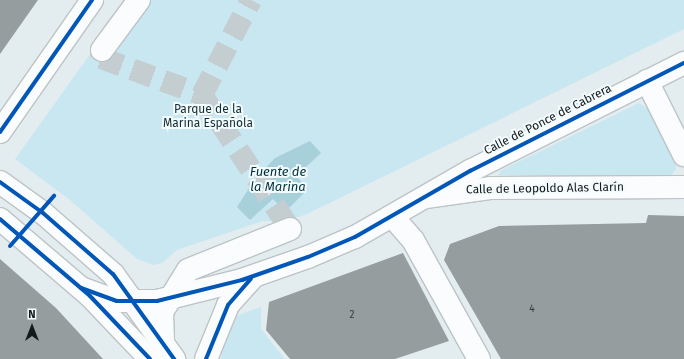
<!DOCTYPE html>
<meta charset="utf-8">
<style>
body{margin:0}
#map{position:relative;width:684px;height:359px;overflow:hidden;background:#e3edf0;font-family:"Fira Sans",sans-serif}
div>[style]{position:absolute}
.green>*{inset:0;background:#c8e7f1}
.water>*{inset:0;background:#a8d0db}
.building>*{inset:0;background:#959d9f}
.minor-tunnel>*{height:22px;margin-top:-11px;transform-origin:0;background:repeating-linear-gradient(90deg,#c4cdd0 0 22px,transparent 0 33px)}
.roads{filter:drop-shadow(1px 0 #bcc4c6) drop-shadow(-1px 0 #bcc4c6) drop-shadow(0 1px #bcc4c6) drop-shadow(0 -1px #bcc4c6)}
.minor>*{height:22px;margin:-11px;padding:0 11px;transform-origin:11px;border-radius:11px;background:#fbfcfd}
.major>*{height:22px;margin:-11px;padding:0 11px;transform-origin:11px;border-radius:11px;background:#fbfcfd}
.cycleway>*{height:4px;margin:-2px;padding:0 2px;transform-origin:2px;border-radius:2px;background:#0057b8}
span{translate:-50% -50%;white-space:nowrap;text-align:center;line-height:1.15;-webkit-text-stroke:4px #f3fbfd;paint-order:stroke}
.number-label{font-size:10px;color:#343b3d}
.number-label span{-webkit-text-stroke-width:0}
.park-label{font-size:12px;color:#132e35}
.street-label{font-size:12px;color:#131a1c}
.water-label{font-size:13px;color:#00313c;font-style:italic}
.north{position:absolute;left:12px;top:307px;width:40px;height:40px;-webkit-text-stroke:3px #f3fbfd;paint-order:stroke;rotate:0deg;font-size:11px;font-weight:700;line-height:16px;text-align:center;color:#131a1c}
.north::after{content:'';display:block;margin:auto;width:14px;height:18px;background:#131a1c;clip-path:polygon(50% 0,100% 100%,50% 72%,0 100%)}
</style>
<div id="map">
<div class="green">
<div style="clip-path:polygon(147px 0,684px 0,684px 29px,307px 214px,286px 221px,263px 221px,177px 250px,162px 263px,154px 265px,137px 259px,70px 200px,15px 159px,96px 46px)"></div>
<div style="clip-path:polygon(639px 103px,650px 110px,675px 161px,676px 169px,671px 176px,499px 175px,500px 171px)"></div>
<div style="clip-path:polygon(261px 307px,261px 329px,285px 359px,221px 359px,224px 339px,236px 316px)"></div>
</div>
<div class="water">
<div style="clip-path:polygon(310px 141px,321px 153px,296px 176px,308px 189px,285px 212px,273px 199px,250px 220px,237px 207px,255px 179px,275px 158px)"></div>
</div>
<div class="building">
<div style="clip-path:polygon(0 0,38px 0,0 54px)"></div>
<div style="clip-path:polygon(648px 215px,684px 216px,684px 359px,501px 359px,444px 260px,450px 244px,499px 226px,646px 223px)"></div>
<div style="clip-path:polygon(403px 253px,449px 341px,395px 359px,290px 359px,266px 330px,269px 302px)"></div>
<div style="clip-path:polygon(0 259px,56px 308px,103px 359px,0 359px)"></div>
</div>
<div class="minor-tunnel">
<div style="left:102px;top:50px;width:8px;rotate:97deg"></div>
<div style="left:101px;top:58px;width:108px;rotate:20.1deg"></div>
<div style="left:202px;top:95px;width:107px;rotate:-62.7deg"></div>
<div style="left:202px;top:95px;width:160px;rotate:56.7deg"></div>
</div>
<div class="roads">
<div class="minor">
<div style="left:102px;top:50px;width:62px;rotate:-53.5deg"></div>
<div style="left:647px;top:81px;width:83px;rotate:63.4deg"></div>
<div style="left:426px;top:197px;width:66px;rotate:-7.9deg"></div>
<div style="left:491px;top:188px;width:193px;rotate:-0.3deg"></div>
<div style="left:392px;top:216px;width:32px;rotate:49deg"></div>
<div style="left:413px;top:240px;width:136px;rotate:61deg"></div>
<div style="left:163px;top:341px;width:29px;rotate:-92deg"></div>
<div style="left:162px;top:312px;width:49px;rotate:-58.2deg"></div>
<div style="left:188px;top:270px;width:110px;rotate:-21.9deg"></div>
</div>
<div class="major">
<div style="left:0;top:132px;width:161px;rotate:-55.1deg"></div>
<div style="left:0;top:182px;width:53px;rotate:35.8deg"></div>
<div style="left:43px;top:213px;width:93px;rotate:41.1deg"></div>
<div style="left:113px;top:274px;width:105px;rotate:54.3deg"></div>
<div style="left:0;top:219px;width:118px;rotate:40.5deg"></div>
<div style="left:90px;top:296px;width:87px;rotate:46.4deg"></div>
<div style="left:81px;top:288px;width:38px;rotate:20deg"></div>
<div style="left:117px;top:301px;width:40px"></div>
<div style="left:157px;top:301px;width:88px;rotate:-13.9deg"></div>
<div style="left:242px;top:280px;width:70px;rotate:-19.2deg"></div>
<div style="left:308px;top:257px;width:51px;rotate:-23.1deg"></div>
<div style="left:355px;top:237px;width:133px;rotate:-29.9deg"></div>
<div style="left:470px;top:171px;width:240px;rotate:-26.8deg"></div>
<div style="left:206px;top:359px;width:58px;rotate:-67.8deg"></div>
<div style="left:228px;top:305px;width:36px;rotate:-48deg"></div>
</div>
</div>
<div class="cycleway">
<div style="left:0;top:132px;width:161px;rotate:-55.1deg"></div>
<div style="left:0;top:182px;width:53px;rotate:35.8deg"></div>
<div style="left:43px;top:213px;width:93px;rotate:41.1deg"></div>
<div style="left:113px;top:274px;width:105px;rotate:54.3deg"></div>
<div style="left:0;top:219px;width:118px;rotate:40.5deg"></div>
<div style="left:90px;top:296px;width:87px;rotate:46.4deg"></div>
<div style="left:10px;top:246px;width:67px;rotate:-48.7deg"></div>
<div style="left:81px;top:288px;width:38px;rotate:20deg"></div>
<div style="left:117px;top:301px;width:40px"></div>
<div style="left:157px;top:301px;width:88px;rotate:-13.9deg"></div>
<div style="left:242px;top:280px;width:70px;rotate:-19.2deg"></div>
<div style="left:308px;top:257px;width:51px;rotate:-23.1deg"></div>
<div style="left:355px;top:237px;width:133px;rotate:-29.9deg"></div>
<div style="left:470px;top:171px;width:240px;rotate:-26.8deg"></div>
<div style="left:206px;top:359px;width:58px;rotate:-67.8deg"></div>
<div style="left:228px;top:305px;width:35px;rotate:-49deg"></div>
</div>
<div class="number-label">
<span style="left:532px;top:310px">4</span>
<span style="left:352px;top:316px">2</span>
</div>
<div class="park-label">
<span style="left:208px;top:117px">Parque de la<br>Marina Española</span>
</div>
<div class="street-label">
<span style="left:548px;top:120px;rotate:-27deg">Calle de Ponce de Cabrera</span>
<span style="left:545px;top:189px;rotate:-1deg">Calle de Leopoldo Alas Clarín</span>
</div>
<div class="water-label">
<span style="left:278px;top:180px">Fuente de<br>la Marina</span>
</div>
<div class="north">N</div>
</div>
